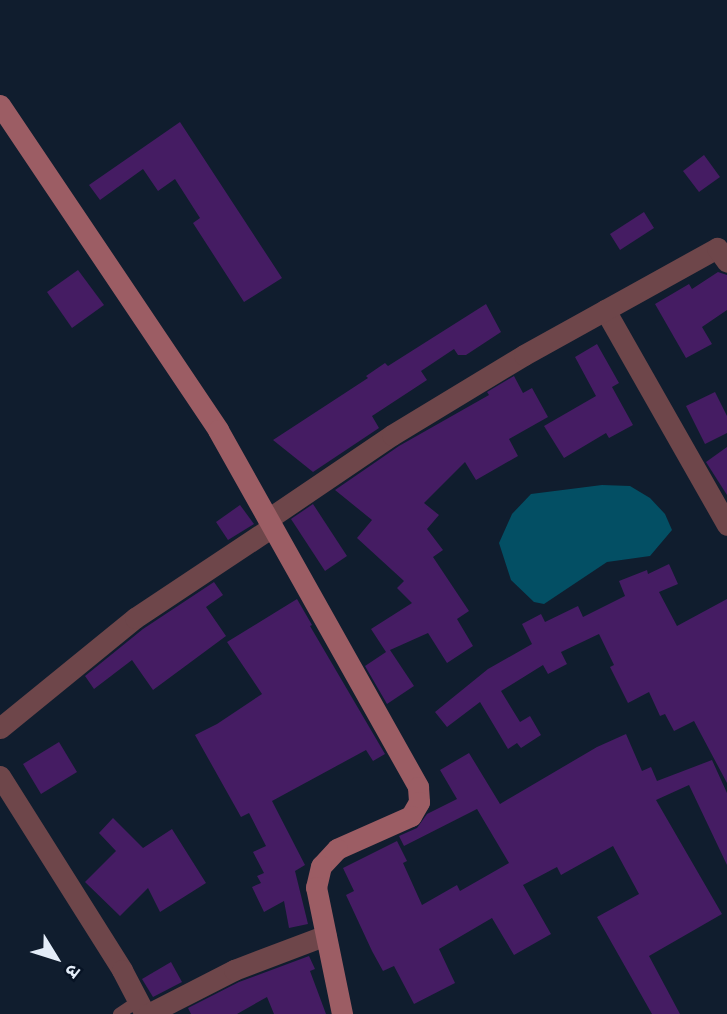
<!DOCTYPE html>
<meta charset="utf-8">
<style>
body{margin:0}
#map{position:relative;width:727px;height:1014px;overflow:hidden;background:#101d2e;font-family:"Zilla Slab","Noto Sans Devanagari",serif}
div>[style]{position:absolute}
.water>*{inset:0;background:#034f64}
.building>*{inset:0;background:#451c63}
.lane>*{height:12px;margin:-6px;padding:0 6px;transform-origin:6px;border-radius:6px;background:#6e464a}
.street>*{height:21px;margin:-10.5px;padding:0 10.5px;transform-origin:10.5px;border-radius:10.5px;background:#6e464a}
.secondary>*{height:21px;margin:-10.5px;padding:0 10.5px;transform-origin:10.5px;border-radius:10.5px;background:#9c5d64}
span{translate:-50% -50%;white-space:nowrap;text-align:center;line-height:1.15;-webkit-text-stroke:5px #071324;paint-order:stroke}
.north{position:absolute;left:21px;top:923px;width:70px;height:70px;-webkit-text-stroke:5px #071324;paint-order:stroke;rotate:128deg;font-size:19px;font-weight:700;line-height:28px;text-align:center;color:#e4edf9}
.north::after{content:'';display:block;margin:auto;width:24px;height:32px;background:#e4edf9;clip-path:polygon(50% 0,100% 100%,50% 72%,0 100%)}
</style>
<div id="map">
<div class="water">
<div style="clip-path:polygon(602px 485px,630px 486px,650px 498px,665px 514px,672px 530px,650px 556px,607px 562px,544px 604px,534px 602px,511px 580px,499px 543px,512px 514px,531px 494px)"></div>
</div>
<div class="building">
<div style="clip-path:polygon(180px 122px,282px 278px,244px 302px,193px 223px,200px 218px,175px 179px,158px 191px,143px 169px,100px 200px,89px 185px)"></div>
<div style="clip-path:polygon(704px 155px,720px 177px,699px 192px,683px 171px)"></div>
<div style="clip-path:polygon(644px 212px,654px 228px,620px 250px,610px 234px)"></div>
<div style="clip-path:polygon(78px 270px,104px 305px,72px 328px,47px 292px)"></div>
<div style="clip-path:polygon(718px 272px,727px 275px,727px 310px,702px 327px,712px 344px,686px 358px,655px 304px,689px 284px,692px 289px)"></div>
<div style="clip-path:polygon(486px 304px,501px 332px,466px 355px,458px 355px,454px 349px,421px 371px,427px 380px,372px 416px,379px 428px,313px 472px,273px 440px,368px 378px,366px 376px,385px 363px,388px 366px)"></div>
<div style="clip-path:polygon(597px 344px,619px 383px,612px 387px,633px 425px,609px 438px,606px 433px,564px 458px,544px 426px,596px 396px,575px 357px)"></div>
<div style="clip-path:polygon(514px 376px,523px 393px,532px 388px,548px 417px,509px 439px,518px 456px,476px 480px,465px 462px,424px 503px,439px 515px,427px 529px,443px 550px,433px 557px,469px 611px,457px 619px,473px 646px,447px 663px,428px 633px,390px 650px,414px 686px,387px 704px,365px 666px,386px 652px,371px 629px,412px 603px,397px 588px,404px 581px,357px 538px,372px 520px,335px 490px,399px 446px,489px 395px,487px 392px)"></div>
<div style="clip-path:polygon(715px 392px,727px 416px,727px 433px,705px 444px,686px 406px)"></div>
<div style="clip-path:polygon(727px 447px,727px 495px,706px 462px)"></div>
<div style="clip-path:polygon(313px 504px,347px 556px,325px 571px,291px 519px)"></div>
<div style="clip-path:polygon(240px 505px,254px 524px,228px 540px,216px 522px)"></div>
<div style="clip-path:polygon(669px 564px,678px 584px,659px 592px,677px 626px,727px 599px,727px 783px,694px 721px,674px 731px,665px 714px,660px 716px,649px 692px,628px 703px,610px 667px,614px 665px,599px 634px,561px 652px,567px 664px,548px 674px,543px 665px,501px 691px,520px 722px,530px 716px,541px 735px,521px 748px,517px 743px,508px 749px,480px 702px,447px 727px,435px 712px,488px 669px,532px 644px,522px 624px,541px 614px,545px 622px,578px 606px,583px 617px,625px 596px,619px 581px,647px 570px,648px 574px)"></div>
<div style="clip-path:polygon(214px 582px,223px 595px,206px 607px,226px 636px,153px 690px,132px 660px,94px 689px,85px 676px,143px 629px)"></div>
<div style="clip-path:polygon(297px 599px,312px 625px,310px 626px,385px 754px,373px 761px,366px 750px,272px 801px,305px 865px,295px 871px,308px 924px,289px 928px,284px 901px,264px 912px,252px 887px,261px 883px,257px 876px,264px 873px,253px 852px,266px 846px,249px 813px,241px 817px,195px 735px,217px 724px,262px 694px,227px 642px)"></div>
<div style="clip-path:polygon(626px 734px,642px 771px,651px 767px,657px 781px,712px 760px,727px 793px,727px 865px,689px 785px,656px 800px,722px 914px,649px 956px,680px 1014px,652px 1014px,597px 917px,639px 894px,613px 846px,561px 875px,557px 867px,523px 885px,551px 934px,514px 955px,492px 918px,439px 949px,455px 983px,414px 1004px,394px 966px,383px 971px,372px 951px,346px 895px,354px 891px,343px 868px,397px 841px,407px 861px,403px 863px,422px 905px,457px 885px,460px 891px,509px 863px,477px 809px,404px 846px,399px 836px,417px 828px,427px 814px,457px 799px,440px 770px,469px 753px,500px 804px,597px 747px)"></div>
<div style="clip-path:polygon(59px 742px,77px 772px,41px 794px,23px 764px)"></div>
<div style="clip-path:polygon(113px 818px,143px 848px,172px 829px,206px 883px,160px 912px,148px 888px,120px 916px,85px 882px,116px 851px,99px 833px)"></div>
<div style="clip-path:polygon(309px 956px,315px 969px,310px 971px,326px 1014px,274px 1014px,267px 997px,237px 1014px,191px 1014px,188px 1008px,239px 982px)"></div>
<div style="clip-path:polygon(171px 962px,182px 982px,153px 997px,142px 979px)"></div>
</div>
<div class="lane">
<div style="left:119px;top:1014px;width:23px;rotate:-34deg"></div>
</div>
<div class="street">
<div style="left:605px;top:310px;width:247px;rotate:60.4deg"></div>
<div style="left:268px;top:519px;width:150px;rotate:-34.1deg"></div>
<div style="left:392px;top:435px;width:154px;rotate:-31.2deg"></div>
<div style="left:524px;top:355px;width:221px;rotate:-29deg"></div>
<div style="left:717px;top:248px;width:17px;rotate:54deg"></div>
<div style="left:0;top:728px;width:174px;rotate:-39.2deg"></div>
<div style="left:135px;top:618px;width:164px;rotate:-33.6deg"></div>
<div style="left:0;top:776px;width:229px;rotate:57.8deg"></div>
<div style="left:122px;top:970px;width:50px;rotate:62.4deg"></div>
<div style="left:148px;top:1014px;width:97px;rotate:-27.1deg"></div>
<div style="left:234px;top:970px;width:98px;rotate:-20.8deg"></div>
</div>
<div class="secondary">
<div style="left:0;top:105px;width:391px;rotate:56.1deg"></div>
<div style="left:218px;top:430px;width:409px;rotate:60.7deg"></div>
<div style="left:418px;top:787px;width:15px;rotate:86deg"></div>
<div style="left:419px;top:802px;width:16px;rotate:120deg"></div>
<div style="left:411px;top:816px;width:81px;rotate:156deg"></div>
<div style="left:337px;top:849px;width:23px;rotate:133deg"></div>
<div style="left:321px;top:866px;width:22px;rotate:103deg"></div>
<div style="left:316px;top:887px;width:130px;rotate:78.4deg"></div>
</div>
<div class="north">उ</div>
</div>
